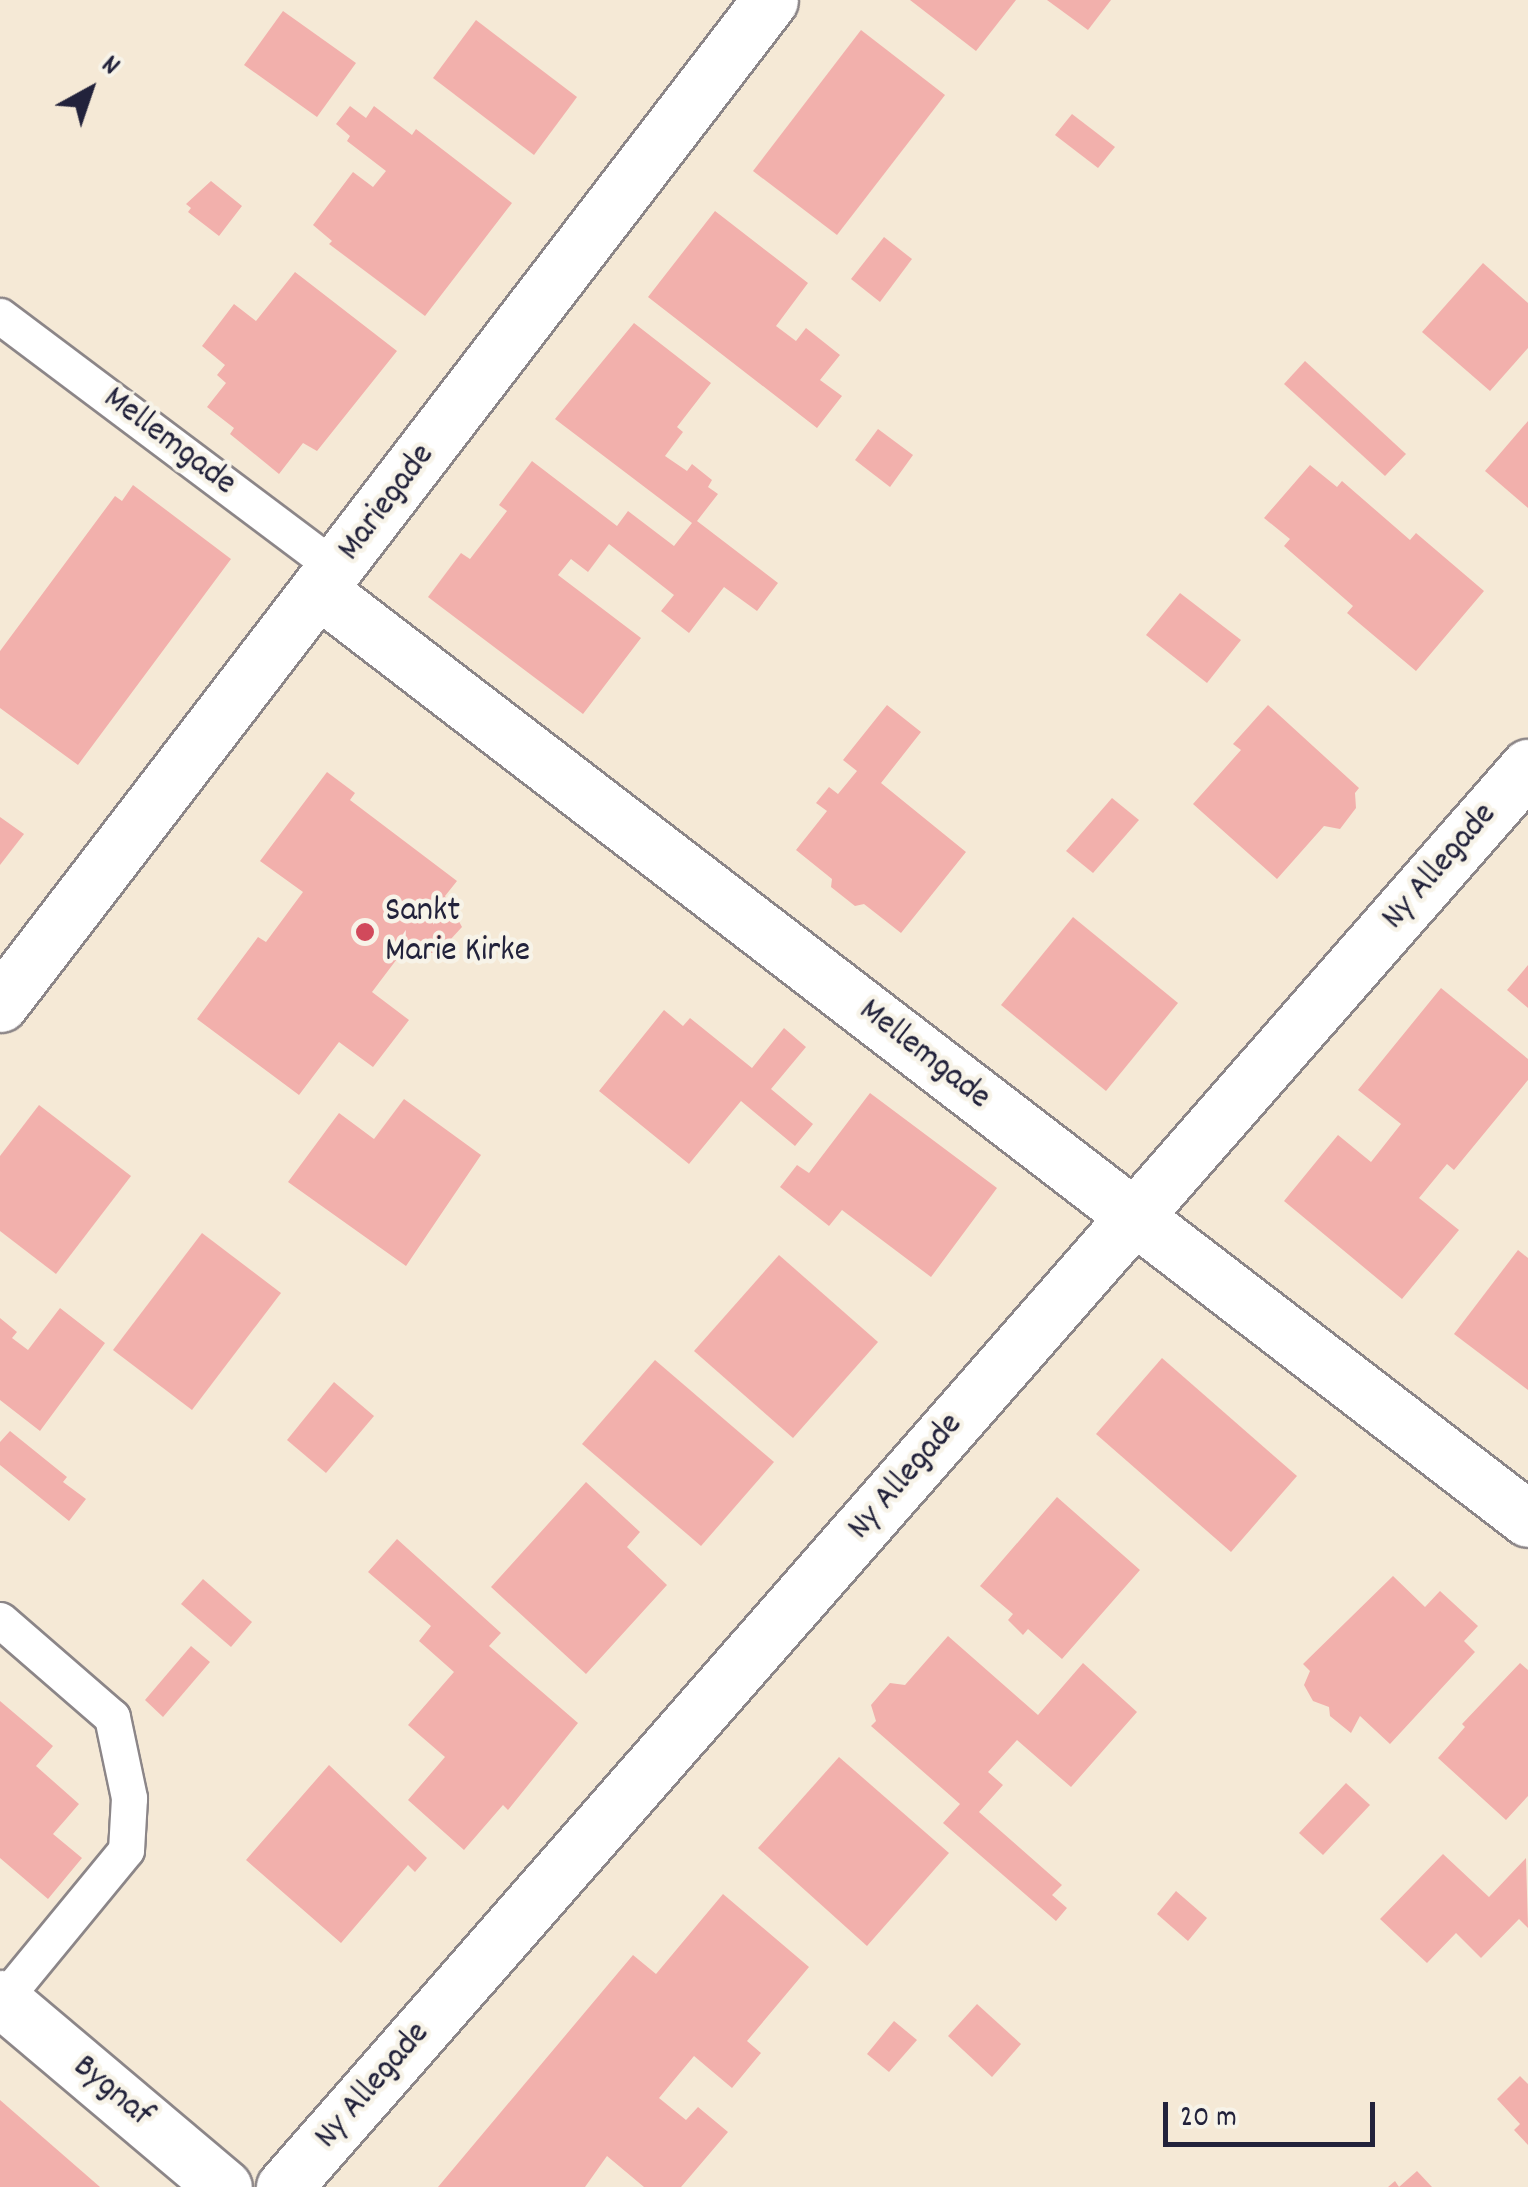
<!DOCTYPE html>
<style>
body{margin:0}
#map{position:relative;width:1528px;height:2187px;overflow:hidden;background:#f5e9d6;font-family:Dekko,sans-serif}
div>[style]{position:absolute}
.building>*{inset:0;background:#f2b0ac}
.roads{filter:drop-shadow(2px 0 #8c8688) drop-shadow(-2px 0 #8c8688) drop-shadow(0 2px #8c8688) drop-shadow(0 -2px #8c8688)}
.service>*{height:35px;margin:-17.5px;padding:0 17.5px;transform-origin:17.5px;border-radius:17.5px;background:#fff}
.minor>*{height:55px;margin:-27.5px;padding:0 27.5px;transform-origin:27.5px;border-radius:27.5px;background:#fff}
.dots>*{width:28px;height:28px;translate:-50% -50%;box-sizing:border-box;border:5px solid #f7f3e8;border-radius:50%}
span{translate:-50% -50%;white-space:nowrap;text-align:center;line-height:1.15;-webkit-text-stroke:9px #f7f3e8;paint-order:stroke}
.street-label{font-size:35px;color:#22223b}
.poi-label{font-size:35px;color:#22223b}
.left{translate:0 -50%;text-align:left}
.north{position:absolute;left:40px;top:40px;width:100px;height:100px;-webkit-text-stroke:8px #f7f3e8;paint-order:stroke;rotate:40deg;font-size:28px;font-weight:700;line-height:40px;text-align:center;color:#22223b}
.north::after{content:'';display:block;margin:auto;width:35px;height:45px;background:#22223b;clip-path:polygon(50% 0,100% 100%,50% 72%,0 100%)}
.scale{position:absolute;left:1163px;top:2102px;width:212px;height:45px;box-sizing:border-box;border:5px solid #22223b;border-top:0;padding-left:12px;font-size:30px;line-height:35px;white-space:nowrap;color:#22223b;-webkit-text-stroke:8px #f7f3e8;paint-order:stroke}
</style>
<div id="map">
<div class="building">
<div style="clip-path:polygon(910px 0,1016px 0,976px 51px)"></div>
<div style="clip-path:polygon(1047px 0,1111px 0,1088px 30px)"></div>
<div style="clip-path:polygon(283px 11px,356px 63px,317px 117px,244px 65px)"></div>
<div style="clip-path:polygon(476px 20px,577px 97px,534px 155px,433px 78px)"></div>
<div style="clip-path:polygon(861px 30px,945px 95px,837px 235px,753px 171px)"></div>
<div style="clip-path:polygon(350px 106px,366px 118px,374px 106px,412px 135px,416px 129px,512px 203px,425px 316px,329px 244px,332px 241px,313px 225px,353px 172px,373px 187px,386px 171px,347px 141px,350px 136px,336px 124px)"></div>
<div style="clip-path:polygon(1072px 114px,1115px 147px,1098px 168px,1055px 135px)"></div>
<div style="clip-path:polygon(211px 181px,242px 206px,219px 236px,188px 212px,191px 208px,186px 204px)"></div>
<div style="clip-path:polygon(715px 211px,808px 283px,776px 326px,796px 341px,806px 328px,840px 355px,820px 380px,842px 396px,817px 428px,648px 297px)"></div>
<div style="clip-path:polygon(884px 237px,912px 259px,880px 302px,851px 279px)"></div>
<div style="clip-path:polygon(1483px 263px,1528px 303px,1528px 348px,1490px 391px,1422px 332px)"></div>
<div style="clip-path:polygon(295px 272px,397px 351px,317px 451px,303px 443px,279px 474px,230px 434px,234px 428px,207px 407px,226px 383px,217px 375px,225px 365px,202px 346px,234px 304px,256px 321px)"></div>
<div style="clip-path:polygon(634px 323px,711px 383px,677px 427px,683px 432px,665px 456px,687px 471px,692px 464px,712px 480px,708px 487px,718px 494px,697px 521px,778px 583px,757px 611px,724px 587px,689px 633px,661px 611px,674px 595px,609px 544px,588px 572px,571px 559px,558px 575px,641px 638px,583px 714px,428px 597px,461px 553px,470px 559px,507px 511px,499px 505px,532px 461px,617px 526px,628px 511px,674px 546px,692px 523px,555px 419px)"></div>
<div style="clip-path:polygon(1305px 361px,1406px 454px,1385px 476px,1284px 384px)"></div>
<div style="clip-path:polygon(1528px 421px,1528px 508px,1485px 471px)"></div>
<div style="clip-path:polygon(878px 429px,913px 455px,890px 487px,855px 460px)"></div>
<div style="clip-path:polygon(1310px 465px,1337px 487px,1342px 481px,1410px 540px,1416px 533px,1484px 591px,1416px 671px,1347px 613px,1353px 606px,1284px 546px,1290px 539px,1264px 518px)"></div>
<div style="clip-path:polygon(133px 485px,231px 559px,78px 765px,0 708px,0 651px,115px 496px,122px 501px)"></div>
<div style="clip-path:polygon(1180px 593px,1241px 640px,1207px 683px,1146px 635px)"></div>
<div style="clip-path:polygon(887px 705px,921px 732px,881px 783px,966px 852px,901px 933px,864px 904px,855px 906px,831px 887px,832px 879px,796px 850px,827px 811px,816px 803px,829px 787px,838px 794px,857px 771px,843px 760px)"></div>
<div style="clip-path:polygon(1268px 705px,1359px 788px,1355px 793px,1356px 808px,1340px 829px,1324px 826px,1277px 879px,1193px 804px,1241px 750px,1233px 744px)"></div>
<div style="clip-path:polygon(327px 772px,355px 793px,350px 800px,457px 881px,445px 896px,462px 927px,438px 953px,419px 953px,409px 943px,372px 992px,409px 1020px,373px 1067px,339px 1042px,299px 1095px,197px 1019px,258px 937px,266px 942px,303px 892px,260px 861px)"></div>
<div style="clip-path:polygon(1112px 798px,1139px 820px,1093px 873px,1066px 851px)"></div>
<div style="clip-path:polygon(0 817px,24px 834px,0 865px)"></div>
<div style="clip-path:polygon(1073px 917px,1178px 1003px,1106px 1091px,1001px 1005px)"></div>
<div style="clip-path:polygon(1528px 965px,1528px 1008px,1507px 990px)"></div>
<div style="clip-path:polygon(1441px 988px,1528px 1059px,1528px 1080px,1454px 1170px,1447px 1164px,1419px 1198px,1459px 1230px,1402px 1299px,1284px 1201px,1338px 1135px,1371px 1162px,1401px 1124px,1358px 1090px)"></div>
<div style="clip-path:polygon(664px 1010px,683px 1026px,690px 1018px,752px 1068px,784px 1028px,806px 1047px,771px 1089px,813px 1124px,795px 1146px,741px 1101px,689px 1164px,599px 1091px)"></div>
<div style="clip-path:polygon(870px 1093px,997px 1188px,931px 1277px,842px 1210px,829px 1226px,780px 1187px,797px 1165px,809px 1173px)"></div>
<div style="clip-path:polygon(404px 1099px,481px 1155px,406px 1266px,288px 1182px,339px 1113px,374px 1139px)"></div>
<div style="clip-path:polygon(39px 1105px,131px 1176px,56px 1274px,0 1231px,0 1156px)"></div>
<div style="clip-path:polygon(202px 1233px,281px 1293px,192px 1410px,113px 1350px)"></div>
<div style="clip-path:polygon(1518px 1250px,1528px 1258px,1528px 1390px,1454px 1334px)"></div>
<div style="clip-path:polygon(779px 1255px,878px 1342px,793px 1438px,694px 1351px)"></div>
<div style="clip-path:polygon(60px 1308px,105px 1343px,40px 1431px,0 1400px,0 1318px,17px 1332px,12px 1338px,28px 1350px)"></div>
<div style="clip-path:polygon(1162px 1358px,1297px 1476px,1231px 1552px,1096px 1434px)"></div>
<div style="clip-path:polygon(655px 1360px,774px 1462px,701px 1546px,582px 1444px)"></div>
<div style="clip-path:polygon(334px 1382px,374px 1416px,326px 1473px,287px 1440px)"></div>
<div style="clip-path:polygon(10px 1431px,67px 1477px,63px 1482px,86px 1499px,69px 1521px,0 1465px,0 1442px)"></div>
<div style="clip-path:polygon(586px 1482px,640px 1532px,627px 1547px,667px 1585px,586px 1674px,491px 1587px)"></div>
<div style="clip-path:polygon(1057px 1497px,1140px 1570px,1062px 1659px,1028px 1629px,1023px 1635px,1008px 1620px,1013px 1614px,980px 1586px)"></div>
<div style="clip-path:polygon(397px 1539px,501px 1633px,489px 1646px,578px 1723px,508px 1810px,503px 1805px,464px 1850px,408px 1800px,445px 1757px,408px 1725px,454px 1672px,419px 1641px,431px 1626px,368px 1572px)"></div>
<div style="clip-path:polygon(1393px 1576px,1425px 1607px,1440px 1591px,1478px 1626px,1464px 1641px,1475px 1652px,1390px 1744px,1360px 1716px,1351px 1733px,1330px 1716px,1329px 1707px,1313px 1701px,1304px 1685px,1310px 1671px,1303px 1664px)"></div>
<div style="clip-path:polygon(203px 1579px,252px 1622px,231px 1647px,181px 1604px)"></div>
<div style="clip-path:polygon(948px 1636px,1038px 1715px,1083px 1663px,1137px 1712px,1071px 1787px,1017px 1740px,988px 1772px,1003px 1785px,979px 1812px,1062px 1885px,1052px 1895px,1067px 1908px,1056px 1921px,943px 1823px,960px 1804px,871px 1726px,876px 1721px,871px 1705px,890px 1683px,905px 1685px)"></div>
<div style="clip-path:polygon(191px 1646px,210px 1662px,163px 1717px,145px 1700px)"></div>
<div style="clip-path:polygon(1520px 1663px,1528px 1670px,1528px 1796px,1506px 1820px,1438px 1758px,1465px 1727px,1462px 1724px)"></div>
<div style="clip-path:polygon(0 1701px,53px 1746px,36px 1766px,79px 1804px,53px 1834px,82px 1858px,48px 1899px,0 1858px)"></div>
<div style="clip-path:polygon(839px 1757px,949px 1853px,867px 1946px,758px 1848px)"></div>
<div style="clip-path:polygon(329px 1765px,427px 1858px,415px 1872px,408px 1865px,341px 1943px,246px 1860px)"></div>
<div style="clip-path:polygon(1346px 1783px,1370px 1805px,1323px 1855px,1299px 1833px)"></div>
<div style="clip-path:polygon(1443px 1854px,1489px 1897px,1526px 1858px,1528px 1928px,1519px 1919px,1481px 1958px,1456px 1933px,1427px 1963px,1380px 1919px)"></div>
<div style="clip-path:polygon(1176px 1891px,1207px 1918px,1188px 1941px,1157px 1914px)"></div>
<div style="clip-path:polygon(723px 1894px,809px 1967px,747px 2041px,761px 2053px,732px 2088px,694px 2056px,659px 2098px,686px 2120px,698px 2107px,728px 2132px,681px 2187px,644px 2187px,607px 2156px,585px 2187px,438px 2187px,633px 1955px,656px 1974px)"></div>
<div style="clip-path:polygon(977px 2004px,1021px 2044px,992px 2077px,948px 2036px)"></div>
<div style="clip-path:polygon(894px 2021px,917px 2040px,889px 2072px,867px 2054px)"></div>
<div style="clip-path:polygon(1520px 2076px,1528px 2084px,1528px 2145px,1514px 2130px,1520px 2124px,1497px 2099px)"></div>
<div style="clip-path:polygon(0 2100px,100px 2187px,0 2187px)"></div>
<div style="clip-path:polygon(1417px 2171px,1432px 2187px,1388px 2187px,1395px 2181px,1399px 2187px)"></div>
</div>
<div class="roads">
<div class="service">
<div style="left:0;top:316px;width:421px;rotate:36.9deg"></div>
<div style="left:0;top:1620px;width:148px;rotate:40.9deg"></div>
<div style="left:112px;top:1717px;width:83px;rotate:78.1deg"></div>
<div style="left:129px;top:1798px;width:52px;rotate:93.3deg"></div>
<div style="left:126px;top:1850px;width:194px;rotate:129.4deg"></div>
</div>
<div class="minor">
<div style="left:320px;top:591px;width:1523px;rotate:37.53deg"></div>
<div style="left:0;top:1004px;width:1265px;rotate:-52.51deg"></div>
<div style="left:0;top:1998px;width:293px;rotate:40.2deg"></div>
<div style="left:284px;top:2187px;width:1888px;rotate:-48.78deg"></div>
</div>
</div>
<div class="dots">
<div style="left:365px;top:932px;background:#d1495b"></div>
</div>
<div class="street-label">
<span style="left:169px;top:442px;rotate:37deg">Mellemgade</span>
<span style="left:387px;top:503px;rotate:-53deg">Mariegade</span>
<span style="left:1440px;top:867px;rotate:-49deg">Ny Allegade</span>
<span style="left:924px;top:1055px;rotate:38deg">Mellemgade</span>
<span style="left:906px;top:1477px;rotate:-49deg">Ny Allegade</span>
<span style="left:373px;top:2086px;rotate:-49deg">Ny Allegade</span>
<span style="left:112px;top:2092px;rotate:40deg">Bygnaf</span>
</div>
<div class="poi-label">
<span class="left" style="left:385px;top:932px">Sankt<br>Marie Kirke</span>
</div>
<div class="north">N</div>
<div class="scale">20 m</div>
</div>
